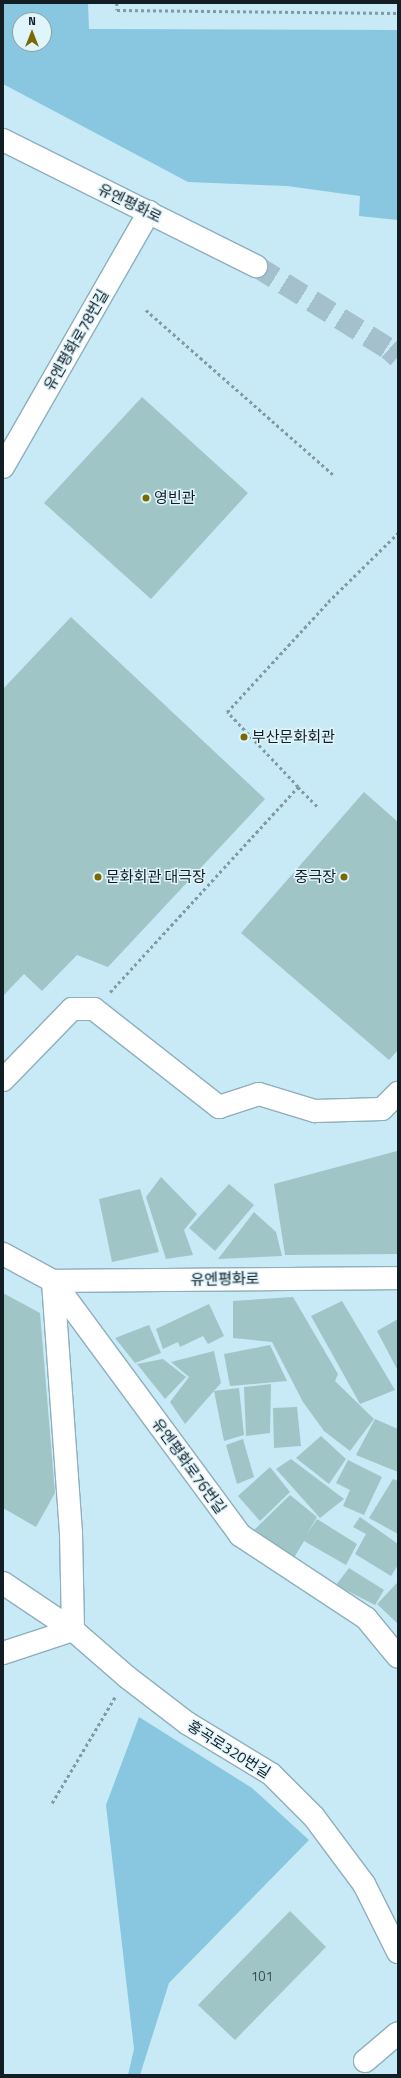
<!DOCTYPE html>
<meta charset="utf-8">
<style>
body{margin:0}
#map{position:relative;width:401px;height:2078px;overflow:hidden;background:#c8e9f6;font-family:"Titillium Web","Noto Sans KR",sans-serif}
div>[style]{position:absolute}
.green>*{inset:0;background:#88c7df}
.building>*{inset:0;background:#a0c5c6}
.major-tunnel>*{height:22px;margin-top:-11px;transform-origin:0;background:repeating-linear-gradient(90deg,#a4c0cc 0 22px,transparent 0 33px)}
.path>*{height:2.5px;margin-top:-1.25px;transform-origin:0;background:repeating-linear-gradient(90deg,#819aa4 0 3px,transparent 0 6px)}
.roads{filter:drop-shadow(1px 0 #8fafbb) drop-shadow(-1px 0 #8fafbb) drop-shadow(0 1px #8fafbb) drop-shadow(0 -1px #8fafbb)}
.minor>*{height:22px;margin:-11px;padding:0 11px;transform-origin:11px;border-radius:11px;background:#fff}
.major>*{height:22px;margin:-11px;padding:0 11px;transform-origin:11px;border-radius:11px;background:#fff}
.dots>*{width:11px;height:11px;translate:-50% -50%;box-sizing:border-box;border:2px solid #e0f4fc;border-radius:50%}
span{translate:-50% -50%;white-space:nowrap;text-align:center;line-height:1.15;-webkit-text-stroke:3px #e0f4fc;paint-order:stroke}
.number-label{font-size:13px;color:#36484c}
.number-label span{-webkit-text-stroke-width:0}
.street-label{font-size:15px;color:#121e23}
.poi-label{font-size:15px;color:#121e23}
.left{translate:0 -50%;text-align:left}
.right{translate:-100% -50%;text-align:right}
.frame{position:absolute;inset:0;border:4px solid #121e23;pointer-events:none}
.north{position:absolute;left:12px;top:12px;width:40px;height:40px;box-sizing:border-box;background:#e0f4fc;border:1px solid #8e9ea5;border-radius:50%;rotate:0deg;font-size:11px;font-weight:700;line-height:16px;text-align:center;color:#121e23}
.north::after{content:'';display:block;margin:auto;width:14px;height:18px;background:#796900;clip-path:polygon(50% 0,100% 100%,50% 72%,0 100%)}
</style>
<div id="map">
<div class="green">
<div style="clip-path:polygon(evenodd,3px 3px,88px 3px,89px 29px,398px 30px,398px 220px,359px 216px,360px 196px,287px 186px,188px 182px,3px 84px,3px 3px,20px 20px,44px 20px,44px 44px,20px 44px,20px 20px)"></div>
<div style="clip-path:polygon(139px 1717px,252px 1788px,309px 1840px,169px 1983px,140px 2075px,128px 2075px,134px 2049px,106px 1805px)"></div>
</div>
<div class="building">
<div style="clip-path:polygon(142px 397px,248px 493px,151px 599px,44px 503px)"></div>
<div style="clip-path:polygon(71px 617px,265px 799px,108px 967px,77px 955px,42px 991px,24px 974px,3px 996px,3px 689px)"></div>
<div style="clip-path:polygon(364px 792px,398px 822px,398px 1050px,389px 1060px,241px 933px)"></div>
<div style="clip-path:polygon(397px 1151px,398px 1254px,285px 1255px,274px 1184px)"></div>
<div style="clip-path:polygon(161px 1177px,197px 1214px,184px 1230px,193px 1255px,166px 1259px,146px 1197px)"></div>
<div style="clip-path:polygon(229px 1184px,254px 1205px,215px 1251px,189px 1228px)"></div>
<div style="clip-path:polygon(140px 1189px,159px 1252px,112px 1262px,99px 1199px)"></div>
<div style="clip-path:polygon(254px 1212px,276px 1232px,282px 1256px,218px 1259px)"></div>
<div style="clip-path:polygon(3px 1293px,40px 1313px,55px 1493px,36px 1527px,3px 1508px)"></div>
<div style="clip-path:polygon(293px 1297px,338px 1374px,335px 1381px,374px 1419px,350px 1451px,324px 1431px,303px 1402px,272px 1342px,233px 1338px,233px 1301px)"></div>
<div style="clip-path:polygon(342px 1301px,395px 1390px,360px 1404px,311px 1316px)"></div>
<div style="clip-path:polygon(209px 1304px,224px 1336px,208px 1344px,203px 1336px,180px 1347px,178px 1342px,163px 1349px,156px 1329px)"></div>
<div style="clip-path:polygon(398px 1319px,398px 1371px,377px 1331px)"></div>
<div style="clip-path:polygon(149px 1325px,161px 1353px,135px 1363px,115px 1338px)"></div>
<div style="clip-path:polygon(270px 1345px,287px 1381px,230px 1386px,224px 1354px)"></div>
<div style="clip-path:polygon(214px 1351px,221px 1383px,185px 1424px,170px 1402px,189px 1377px,171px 1362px)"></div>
<div style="clip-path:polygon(163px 1359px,186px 1377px,165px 1399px,137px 1364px)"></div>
<div style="clip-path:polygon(271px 1384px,270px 1433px,246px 1436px,244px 1387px)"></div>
<div style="clip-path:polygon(239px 1388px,244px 1435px,224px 1441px,214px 1391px)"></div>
<div style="clip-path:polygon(297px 1407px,301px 1446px,274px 1448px,273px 1408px)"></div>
<div style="clip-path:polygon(375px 1419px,398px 1429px,398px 1472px,356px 1455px)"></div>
<div style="clip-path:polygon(321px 1436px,346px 1459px,329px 1484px,296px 1458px)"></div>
<div style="clip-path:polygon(243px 1439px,254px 1477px,237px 1484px,226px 1445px)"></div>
<div style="clip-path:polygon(291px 1459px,344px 1499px,320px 1518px,276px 1469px)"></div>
<div style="clip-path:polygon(348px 1460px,382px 1477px,364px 1515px,343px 1506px,350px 1490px,336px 1483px)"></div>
<div style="clip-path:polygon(270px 1467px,290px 1492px,260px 1521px,238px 1496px)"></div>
<div style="clip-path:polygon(393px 1479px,398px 1481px,398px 1534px,369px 1518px)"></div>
<div style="clip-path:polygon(290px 1495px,317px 1517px,307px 1534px,317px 1519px,357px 1544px,346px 1565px,304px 1541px,292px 1561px,252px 1532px)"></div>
<div style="clip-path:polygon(360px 1517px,398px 1544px,398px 1565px,391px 1576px,355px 1554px,366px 1534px,353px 1527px)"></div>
<div style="clip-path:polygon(349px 1568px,384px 1590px,375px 1605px,336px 1585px)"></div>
<div style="clip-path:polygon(398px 1582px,398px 1624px,377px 1604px)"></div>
<div style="clip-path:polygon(290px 1911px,326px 1947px,235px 2040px,198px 2005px)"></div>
</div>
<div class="major-tunnel">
<div style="left:256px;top:266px;width:157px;rotate:32deg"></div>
<div style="left:389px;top:349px;width:12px;rotate:42deg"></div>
</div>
<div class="path">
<div style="left:117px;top:3px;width:7px;rotate:90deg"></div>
<div style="left:117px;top:10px;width:281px;rotate:0.6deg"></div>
<div style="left:146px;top:310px;width:249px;rotate:41.3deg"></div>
<div style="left:298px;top:787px;width:28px;rotate:45deg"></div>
<div style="left:110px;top:992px;width:278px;rotate:-47.5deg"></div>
<div style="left:298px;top:787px;width:103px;rotate:-133.4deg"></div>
<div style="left:227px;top:712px;width:149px;rotate:-47.4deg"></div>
<div style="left:328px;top:602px;width:98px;rotate:-44.6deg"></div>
<div style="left:52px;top:1803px;width:123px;rotate:-59.3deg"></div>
</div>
<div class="roads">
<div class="minor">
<div style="left:3px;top:467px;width:294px;rotate:-60.2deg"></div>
<div style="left:3px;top:1080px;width:99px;rotate:-45.8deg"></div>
<div style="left:72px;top:1009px;width:22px"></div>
<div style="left:94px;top:1009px;width:159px;rotate:38.1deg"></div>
<div style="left:219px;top:1107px;width:42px;rotate:-18deg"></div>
<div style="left:259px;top:1094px;width:59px;rotate:16.9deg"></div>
<div style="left:315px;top:1111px;width:67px;rotate:-1.7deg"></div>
<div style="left:382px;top:1109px;width:23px;rotate:-45deg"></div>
<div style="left:3px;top:1254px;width:57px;rotate:28.4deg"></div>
<div style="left:53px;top:1281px;width:315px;rotate:53.6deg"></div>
<div style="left:240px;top:1535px;width:151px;rotate:33.4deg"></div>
<div style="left:366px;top:1618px;width:50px;rotate:50.6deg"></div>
<div style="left:53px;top:1281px;width:345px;rotate:-0.5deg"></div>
<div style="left:53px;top:1282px;width:252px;rotate:85.9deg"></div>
<div style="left:71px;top:1533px;width:97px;rotate:88.8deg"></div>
<div style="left:3px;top:1583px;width:84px;rotate:33.9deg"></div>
<div style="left:73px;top:1630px;width:72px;rotate:41deg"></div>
<div style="left:127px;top:1677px;width:76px;rotate:37.5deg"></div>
<div style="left:187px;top:1723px;width:98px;rotate:31.3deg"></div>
<div style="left:271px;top:1774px;width:61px;rotate:45deg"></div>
<div style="left:314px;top:1817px;width:84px;rotate:53.3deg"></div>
<div style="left:364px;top:1884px;width:76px;rotate:63.4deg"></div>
<div style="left:3px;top:1653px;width:74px;rotate:-18.2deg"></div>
<div style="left:365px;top:2061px;width:43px;rotate:-40.3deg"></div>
</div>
<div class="major">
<div style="left:3px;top:140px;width:283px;rotate:26.5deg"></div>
</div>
</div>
<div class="dots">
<div style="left:146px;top:498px;background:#796900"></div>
<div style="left:244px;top:737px;background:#796900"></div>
<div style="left:98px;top:877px;background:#796900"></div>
<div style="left:344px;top:877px;background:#796900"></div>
</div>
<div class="number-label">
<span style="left:262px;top:1976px">101</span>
</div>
<div class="street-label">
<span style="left:130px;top:203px;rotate:26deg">유엔평화로</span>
<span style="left:76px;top:340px;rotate:-60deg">유엔평화로78번길</span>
<span style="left:225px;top:1279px;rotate:-1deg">유엔평화로</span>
<span style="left:189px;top:1466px;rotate:54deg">유엔평화로76번길</span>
<span style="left:229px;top:1749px;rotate:32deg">홍곡로320번길</span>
</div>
<div class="poi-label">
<span class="left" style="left:154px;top:498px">영빈관</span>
<span class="left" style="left:252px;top:737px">부산문화회관</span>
<span class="left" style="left:106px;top:877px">문화회관 대극장</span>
<span class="right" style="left:336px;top:877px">중극장</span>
</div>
<div class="frame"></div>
<div class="north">N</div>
</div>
